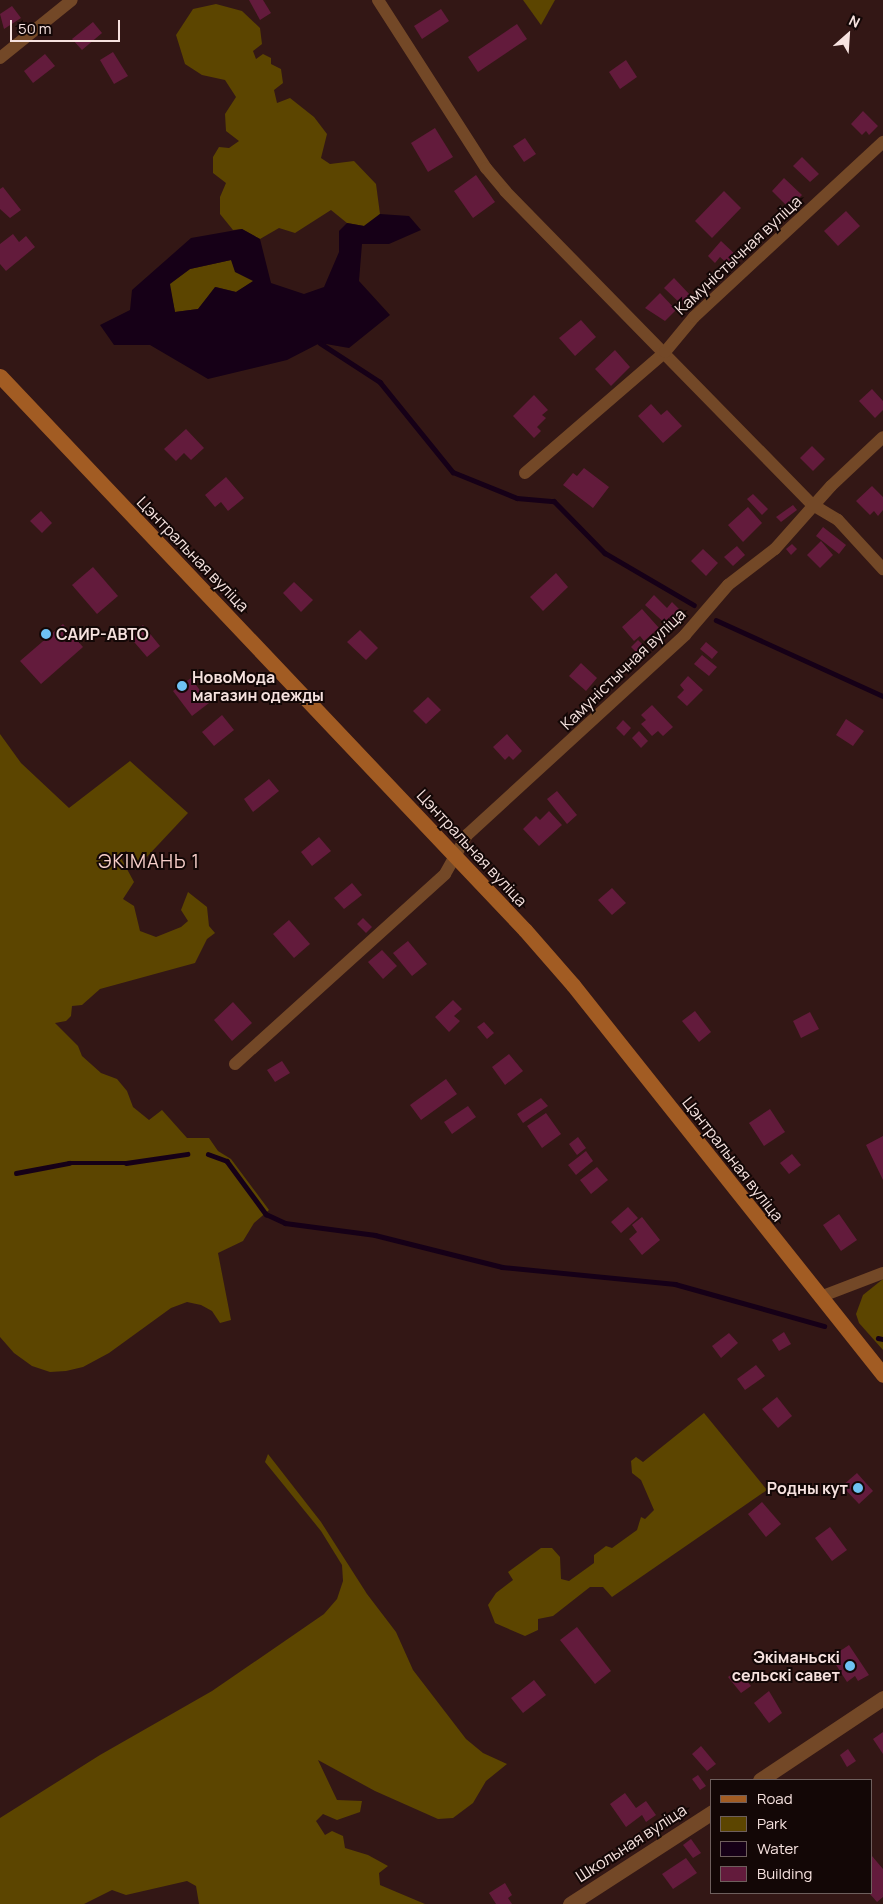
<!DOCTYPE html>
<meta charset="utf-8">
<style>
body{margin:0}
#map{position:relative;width:883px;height:1904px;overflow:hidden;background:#331715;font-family:Manrope,sans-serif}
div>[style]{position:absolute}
.green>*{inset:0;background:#5c4500}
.water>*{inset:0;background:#160017}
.stream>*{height:4.5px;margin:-2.25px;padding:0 2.25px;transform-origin:2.25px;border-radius:2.25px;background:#160017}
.building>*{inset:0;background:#631b3c}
.minor>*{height:12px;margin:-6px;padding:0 6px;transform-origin:6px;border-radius:6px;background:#734827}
.tertiary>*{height:15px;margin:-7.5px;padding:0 7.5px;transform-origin:7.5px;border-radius:7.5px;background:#734827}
.secondary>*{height:15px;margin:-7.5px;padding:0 7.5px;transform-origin:7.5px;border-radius:7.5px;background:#a25c23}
.dots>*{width:14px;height:14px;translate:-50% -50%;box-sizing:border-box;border:2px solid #130706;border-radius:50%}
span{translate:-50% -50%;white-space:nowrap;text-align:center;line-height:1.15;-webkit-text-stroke:4px #130706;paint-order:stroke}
.street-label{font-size:16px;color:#f6e2df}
.poi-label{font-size:16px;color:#f6e2df;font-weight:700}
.left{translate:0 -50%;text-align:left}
.right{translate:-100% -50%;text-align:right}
.quarter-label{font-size:19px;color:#f6cec9;letter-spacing:1px}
.legend{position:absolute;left:710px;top:1779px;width:162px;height:115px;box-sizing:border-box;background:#130706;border:1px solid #6e5f5d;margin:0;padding:6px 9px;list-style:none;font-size:15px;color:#f6e2df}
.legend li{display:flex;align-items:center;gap:10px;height:25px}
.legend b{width:25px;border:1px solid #6e5f5d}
.north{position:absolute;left:823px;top:10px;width:50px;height:50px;-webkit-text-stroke:4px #130706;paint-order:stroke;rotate:26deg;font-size:14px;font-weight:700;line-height:20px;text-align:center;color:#f6e2df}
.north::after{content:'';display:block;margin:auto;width:18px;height:22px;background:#f6e2df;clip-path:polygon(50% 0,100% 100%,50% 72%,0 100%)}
.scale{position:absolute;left:10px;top:20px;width:110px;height:22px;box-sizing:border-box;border:2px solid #f6e2df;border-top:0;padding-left:6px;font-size:15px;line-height:18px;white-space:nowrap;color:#f6e2df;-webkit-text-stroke:4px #130706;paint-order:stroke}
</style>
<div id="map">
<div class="green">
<div style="clip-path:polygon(523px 0,555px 0,541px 25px)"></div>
<div style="clip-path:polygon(216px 4px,242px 11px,260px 28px,262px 44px,253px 51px,256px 59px,263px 54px,271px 58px,271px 64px,281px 69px,283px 83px,274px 90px,277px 103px,290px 98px,314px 117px,327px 134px,321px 158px,330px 164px,354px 161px,376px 184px,380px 214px,364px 226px,347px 223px,331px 210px,295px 233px,279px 228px,260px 239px,242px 229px,233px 230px,220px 214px,220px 197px,226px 183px,213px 173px,213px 157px,219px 147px,229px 148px,239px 141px,226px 131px,225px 114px,236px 97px,225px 80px,202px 75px,185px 64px,176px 35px,193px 9px)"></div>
<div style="clip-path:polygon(231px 260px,254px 281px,236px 292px,216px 287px,198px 309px,175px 312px,169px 284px,190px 269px)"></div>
<div style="clip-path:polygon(0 734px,21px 763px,69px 808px,130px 761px,188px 813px,143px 861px,137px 861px,126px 851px,120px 856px,134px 882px,123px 899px,134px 906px,140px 931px,156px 937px,181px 927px,188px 921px,181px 910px,188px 892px,207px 907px,209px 926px,215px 933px,207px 939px,195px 963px,100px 989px,82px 1005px,72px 1006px,71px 1016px,66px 1021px,55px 1023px,78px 1046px,82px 1056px,101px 1073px,117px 1079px,127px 1091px,133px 1107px,149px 1120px,162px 1110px,187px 1138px,209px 1138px,218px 1151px,231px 1159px,269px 1210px,254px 1223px,243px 1241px,218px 1253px,231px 1320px,220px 1323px,212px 1311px,201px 1305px,187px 1302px,171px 1308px,109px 1353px,83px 1367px,66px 1371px,50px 1372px,32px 1366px,14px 1353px,0 1337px)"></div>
<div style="clip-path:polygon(883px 1279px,883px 1350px,859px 1323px,856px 1314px,863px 1295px)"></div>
<div style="clip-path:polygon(704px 1413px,767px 1490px,612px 1597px,603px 1587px,590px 1587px,553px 1616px,538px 1619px,538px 1630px,525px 1636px,495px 1623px,488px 1605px,496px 1593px,513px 1580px,508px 1572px,541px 1548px,552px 1548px,560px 1557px,561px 1579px,569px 1581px,594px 1563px,594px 1555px,606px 1546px,612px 1548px,637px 1530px,641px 1517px,645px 1519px,654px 1510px,641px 1480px,632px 1473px,631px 1461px,636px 1457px,643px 1462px)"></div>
<div style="clip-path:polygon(268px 1454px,321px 1522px,367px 1594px,396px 1632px,413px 1670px,466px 1739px,483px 1753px,507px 1764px,486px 1781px,473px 1803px,453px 1818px,438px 1819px,375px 1791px,318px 1760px,337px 1800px,362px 1801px,360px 1812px,337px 1820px,323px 1814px,316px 1821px,325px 1835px,332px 1831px,343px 1836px,345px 1848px,368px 1855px,388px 1866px,379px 1873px,380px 1885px,425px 1904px,199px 1904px,196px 1886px,187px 1881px,126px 1895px,112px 1890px,84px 1904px,0 1904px,0 1818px,100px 1755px,212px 1691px,324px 1614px,337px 1599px,343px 1581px,342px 1565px,321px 1531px,265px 1462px)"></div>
</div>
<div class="water">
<div style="clip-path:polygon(evenodd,380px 214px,409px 216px,421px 230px,389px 244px,362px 244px,359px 281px,390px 315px,349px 348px,320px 343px,287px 360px,208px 379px,150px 345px,114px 345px,100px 325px,130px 310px,132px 290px,191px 238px,242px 229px,260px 239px,271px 283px,304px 294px,324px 287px,339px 252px,339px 231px,347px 223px,364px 226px,380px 214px,231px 260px,235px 272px,253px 281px,236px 292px,215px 287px,198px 309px,175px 312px,170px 284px,190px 269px,231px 260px)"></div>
</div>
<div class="stream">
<div style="left:320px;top:343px;width:72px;rotate:33deg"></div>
<div style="left:380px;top:382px;width:116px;rotate:51deg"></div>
<div style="left:453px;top:472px;width:69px;rotate:22.1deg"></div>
<div style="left:517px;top:498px;width:37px;rotate:5deg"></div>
<div style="left:554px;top:501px;width:73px;rotate:45.6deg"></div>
<div style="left:605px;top:553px;width:103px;rotate:30.3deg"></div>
<div style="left:716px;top:620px;width:183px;rotate:24.5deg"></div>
<div style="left:208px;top:1154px;width:20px;rotate:20deg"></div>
<div style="left:227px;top:1161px;width:66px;rotate:53.7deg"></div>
<div style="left:266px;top:1214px;width:21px;rotate:25deg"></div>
<div style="left:285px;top:1223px;width:91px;rotate:7.6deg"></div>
<div style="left:375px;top:1235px;width:131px;rotate:14.1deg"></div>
<div style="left:502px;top:1267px;width:174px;rotate:5.6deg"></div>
<div style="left:675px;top:1284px;width:155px;rotate:15.7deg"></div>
<div style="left:16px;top:1173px;width:54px;rotate:-10.7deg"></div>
<div style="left:69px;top:1163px;width:57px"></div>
<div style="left:126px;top:1163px;width:62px;rotate:-8.4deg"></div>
<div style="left:878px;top:1338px;width:5px;rotate:11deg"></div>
</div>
<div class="building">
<div style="clip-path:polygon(249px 0,263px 0,271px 13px,260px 20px)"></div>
<div style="clip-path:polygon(12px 6px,21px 18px,4px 29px,0 14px)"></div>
<div style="clip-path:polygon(441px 9px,449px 21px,422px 39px,414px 26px)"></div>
<div style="clip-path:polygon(93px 22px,102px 33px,82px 50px,72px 39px)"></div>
<div style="clip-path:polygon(517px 24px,527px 39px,478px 72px,468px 57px)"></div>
<div style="clip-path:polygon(113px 52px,128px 76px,114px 84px,100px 60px)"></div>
<div style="clip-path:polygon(45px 54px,55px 66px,33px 83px,24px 71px)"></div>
<div style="clip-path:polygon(626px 60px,637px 77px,620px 89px,609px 72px)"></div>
<div style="clip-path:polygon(863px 111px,878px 126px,869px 135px,866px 131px,862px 135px,851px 124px)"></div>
<div style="clip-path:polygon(435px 128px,453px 157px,428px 172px,411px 143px)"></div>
<div style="clip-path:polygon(525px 138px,536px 154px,524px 162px,513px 146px)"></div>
<div style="clip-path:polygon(802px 157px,819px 174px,810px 182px,793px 166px)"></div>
<div style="clip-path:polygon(476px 175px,495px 202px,473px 218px,454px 191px)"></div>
<div style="clip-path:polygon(784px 178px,802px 195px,789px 208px,772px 191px)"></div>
<div style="clip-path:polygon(3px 187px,21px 210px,10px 218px,0 209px,0 189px)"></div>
<div style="clip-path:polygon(724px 191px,741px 208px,712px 238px,695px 221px)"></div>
<div style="clip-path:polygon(846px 211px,860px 226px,838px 246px,824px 231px)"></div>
<div style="clip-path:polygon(13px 234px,19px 242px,26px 236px,35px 247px,6px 271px,0 264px,0 244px)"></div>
<div style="clip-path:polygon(721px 241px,737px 256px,729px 265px,720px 257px,715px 263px,708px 256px)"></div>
<div style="clip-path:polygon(674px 278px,691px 296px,682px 305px,664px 288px)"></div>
<div style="clip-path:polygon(660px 293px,676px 310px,665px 321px,645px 308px)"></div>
<div style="clip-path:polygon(581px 320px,596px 337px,575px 356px,559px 338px)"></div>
<div style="clip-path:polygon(615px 350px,630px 367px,611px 386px,595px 369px)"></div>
<div style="clip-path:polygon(872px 389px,883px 401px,883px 410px,875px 418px,859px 401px)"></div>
<div style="clip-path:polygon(534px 395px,548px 410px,542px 415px,546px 418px,537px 427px,541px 431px,534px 438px,513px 416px)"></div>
<div style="clip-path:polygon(651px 404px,661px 415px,667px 410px,682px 426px,663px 443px,638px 416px)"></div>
<div style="clip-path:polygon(186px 429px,204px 448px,191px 460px,184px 453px,176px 461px,164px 449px)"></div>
<div style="clip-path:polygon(812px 446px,825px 459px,813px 471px,800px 458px)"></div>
<div style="clip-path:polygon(584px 468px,609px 487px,593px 508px,563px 485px,573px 473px,577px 476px)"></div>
<div style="clip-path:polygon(226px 477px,244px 498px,228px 511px,221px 502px,215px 507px,205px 495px)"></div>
<div style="clip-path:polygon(872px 486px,883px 497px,883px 510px,878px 516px,874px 511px,870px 515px,856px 501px)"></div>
<div style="clip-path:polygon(753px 494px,768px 509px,762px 515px,747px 499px)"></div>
<div style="clip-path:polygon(793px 505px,797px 510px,781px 522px,776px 517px)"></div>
<div style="clip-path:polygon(748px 507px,762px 523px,743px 542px,728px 525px)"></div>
<div style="clip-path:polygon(41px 511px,52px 523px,42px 533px,30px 521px)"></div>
<div style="clip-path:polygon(823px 527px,846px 545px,839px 554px,816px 536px)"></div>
<div style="clip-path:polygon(821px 541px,833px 555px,820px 568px,807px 555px)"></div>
<div style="clip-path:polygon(792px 544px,797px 549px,791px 555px,786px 549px)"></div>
<div style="clip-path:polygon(737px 546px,745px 555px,733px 566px,724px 557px)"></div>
<div style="clip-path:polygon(703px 549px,718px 563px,706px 576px,691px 561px)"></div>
<div style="clip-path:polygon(93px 567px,118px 596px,97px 614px,72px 585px)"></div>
<div style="clip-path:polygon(556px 573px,568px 587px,543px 611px,530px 597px)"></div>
<div style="clip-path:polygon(294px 582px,313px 600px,301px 612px,283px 593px)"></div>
<div style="clip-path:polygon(654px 595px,667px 608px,672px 602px,686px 616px,670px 628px,645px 605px)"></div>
<div style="clip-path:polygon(642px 609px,659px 628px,644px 641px,640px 636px,634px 641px,622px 627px)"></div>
<div style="clip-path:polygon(63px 624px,83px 647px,41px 684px,20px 661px)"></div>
<div style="clip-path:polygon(143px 625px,160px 646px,147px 657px,129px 636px)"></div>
<div style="clip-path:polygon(360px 630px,378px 648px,366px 660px,347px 642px)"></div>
<div style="clip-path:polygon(638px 640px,648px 650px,641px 657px,631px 647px)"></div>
<div style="clip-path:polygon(706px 642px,718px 652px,712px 659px,700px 649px)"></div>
<div style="clip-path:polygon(702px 655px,717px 667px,709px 676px,694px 664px)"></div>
<div style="clip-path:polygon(581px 663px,597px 678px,586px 691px,569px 676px)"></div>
<div style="clip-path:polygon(688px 676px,703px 690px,687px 706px,677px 697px,684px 690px,680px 685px)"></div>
<div style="clip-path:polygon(191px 678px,209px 703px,192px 716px,173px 691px)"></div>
<div style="clip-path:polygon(428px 697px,441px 710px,426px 724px,413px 711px)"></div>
<div style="clip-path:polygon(652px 705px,673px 727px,663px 736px,658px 731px,652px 736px,641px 724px,646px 720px,641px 715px)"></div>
<div style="clip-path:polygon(222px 715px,234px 730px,214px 746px,202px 732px)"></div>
<div style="clip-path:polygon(846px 719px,864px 731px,853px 746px,836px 735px)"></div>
<div style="clip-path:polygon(623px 720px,631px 728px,624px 736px,616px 728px)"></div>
<div style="clip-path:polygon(639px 731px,648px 741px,641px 748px,632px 738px)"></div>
<div style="clip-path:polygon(507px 734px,522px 751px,513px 760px,509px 756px,505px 760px,493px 747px)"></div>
<div style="clip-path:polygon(269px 779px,279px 791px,253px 812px,244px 799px)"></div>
<div style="clip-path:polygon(557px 791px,577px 815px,567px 824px,547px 799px)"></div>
<div style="clip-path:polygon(549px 811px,562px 825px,539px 846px,523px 829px,536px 816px,540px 820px)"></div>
<div style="clip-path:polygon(319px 837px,331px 851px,312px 866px,301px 852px)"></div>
<div style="clip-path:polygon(352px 883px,362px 895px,344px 909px,334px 898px)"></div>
<div style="clip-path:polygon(612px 888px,626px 903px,612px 915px,598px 900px)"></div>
<div style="clip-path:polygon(363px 918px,372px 927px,366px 933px,357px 924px)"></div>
<div style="clip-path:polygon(289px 920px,310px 944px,294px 958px,273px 934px)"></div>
<div style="clip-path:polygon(408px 941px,427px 964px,412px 976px,393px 953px)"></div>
<div style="clip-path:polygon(382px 950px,397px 966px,383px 979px,368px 962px)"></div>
<div style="clip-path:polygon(453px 1000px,462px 1009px,454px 1016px,460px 1021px,449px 1032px,435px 1017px)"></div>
<div style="clip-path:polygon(233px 1002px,252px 1023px,232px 1041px,214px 1020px)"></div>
<div style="clip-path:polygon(695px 1011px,711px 1032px,699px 1042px,682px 1021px)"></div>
<div style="clip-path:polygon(810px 1012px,819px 1029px,801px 1038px,793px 1021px)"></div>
<div style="clip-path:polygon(484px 1022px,494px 1033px,487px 1039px,477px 1027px)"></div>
<div style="clip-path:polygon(509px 1054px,523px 1071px,505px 1085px,492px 1067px)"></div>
<div style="clip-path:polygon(282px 1061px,290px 1073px,275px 1082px,267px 1070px)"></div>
<div style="clip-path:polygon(446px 1079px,457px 1094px,421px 1120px,410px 1105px)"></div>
<div style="clip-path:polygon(541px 1098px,548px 1106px,523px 1123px,517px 1114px)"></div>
<div style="clip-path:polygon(468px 1106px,476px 1117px,452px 1134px,444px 1122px)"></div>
<div style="clip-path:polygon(770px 1109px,785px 1132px,764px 1146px,749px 1123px)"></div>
<div style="clip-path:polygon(546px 1113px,561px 1134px,542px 1148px,527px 1126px)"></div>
<div style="clip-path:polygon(883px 1136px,883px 1180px,866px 1145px)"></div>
<div style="clip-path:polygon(578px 1137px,586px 1148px,577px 1155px,569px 1144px)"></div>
<div style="clip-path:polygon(586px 1151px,593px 1161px,576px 1175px,568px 1165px)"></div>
<div style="clip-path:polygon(792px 1154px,801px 1165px,789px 1174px,780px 1163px)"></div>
<div style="clip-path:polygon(597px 1167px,608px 1180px,591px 1194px,580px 1180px)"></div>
<div style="clip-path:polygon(628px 1207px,638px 1218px,621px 1233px,611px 1222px)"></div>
<div style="clip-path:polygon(839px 1214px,857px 1240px,841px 1251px,823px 1225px)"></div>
<div style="clip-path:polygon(642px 1217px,660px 1240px,642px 1255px,629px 1239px,637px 1232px,632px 1225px)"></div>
<div style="clip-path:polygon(784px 1332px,791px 1344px,779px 1351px,772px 1340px)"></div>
<div style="clip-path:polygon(729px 1333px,738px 1343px,721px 1358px,712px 1346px)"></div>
<div style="clip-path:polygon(756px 1365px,765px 1376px,745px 1390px,737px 1379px)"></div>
<div style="clip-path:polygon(777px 1397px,792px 1416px,778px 1428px,762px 1409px)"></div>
<div style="clip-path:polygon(857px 1473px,873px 1491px,859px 1504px,842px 1486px)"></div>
<div style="clip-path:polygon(762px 1502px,781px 1524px,766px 1537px,748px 1514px)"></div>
<div style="clip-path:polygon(830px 1527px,847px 1550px,832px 1561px,815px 1538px)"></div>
<div style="clip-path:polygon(577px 1627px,611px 1671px,595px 1684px,560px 1640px)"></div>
<div style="clip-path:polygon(849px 1645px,869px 1675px,858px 1681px,855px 1676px,847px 1682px,831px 1657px)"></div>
<div style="clip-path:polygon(738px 1670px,751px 1686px,741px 1693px,728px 1677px)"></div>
<div style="clip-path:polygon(534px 1680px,546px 1695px,523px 1713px,511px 1698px)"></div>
<div style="clip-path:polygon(769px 1691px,782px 1713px,769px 1723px,754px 1703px)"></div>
<div style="clip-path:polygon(883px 1732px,883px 1754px,873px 1739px)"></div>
<div style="clip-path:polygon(701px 1746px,716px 1764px,707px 1771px,692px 1754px)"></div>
<div style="clip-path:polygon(848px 1749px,856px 1761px,847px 1767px,840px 1755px)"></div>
<div style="clip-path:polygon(698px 1775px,706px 1786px,700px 1790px,692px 1779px)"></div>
<div style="clip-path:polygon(625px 1793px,636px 1808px,646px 1801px,656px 1815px,646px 1822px,642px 1815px,626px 1827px,610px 1804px)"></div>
<div style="clip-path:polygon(691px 1839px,701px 1853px,693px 1858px,683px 1845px)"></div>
<div style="clip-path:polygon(872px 1856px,883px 1869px,883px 1897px,877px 1902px,869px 1893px,872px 1893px)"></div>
<div style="clip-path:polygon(686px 1858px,697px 1873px,673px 1889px,662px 1874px)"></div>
<div style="clip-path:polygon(505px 1883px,512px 1895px,508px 1898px,512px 1904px,496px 1904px,489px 1893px)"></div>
</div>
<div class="minor">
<div style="left:378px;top:0;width:200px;rotate:57.3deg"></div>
<div style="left:486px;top:168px;width:30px;rotate:50deg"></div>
<div style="left:505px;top:191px;width:440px;rotate:45.6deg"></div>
<div style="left:813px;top:505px;width:29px;rotate:31deg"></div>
<div style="left:838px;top:520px;width:67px;rotate:47.4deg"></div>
<div style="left:0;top:58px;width:92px;rotate:-38.9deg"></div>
<div style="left:525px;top:473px;width:185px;rotate:-40.8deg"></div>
<div style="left:665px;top:352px;width:45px;rotate:-50.4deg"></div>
<div style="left:694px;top:317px;width:258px;rotate:-42.8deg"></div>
<div style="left:235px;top:1064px;width:283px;rotate:-42.1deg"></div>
<div style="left:445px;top:874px;width:45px;rotate:-60.6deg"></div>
<div style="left:467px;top:835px;width:296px;rotate:-42.5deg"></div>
<div style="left:685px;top:635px;width:66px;rotate:-49.3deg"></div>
<div style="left:728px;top:585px;width:59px;rotate:-37.5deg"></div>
<div style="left:775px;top:549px;width:84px;rotate:-48.4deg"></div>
<div style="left:831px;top:486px;width:71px;rotate:-43.3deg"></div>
<div style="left:820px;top:1297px;width:67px;rotate:-20.9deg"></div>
</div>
<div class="tertiary">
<div style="left:760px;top:1780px;width:148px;rotate:-33.7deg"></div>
<div style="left:570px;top:1904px;width:169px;rotate:-32.9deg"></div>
</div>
<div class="secondary">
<div style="left:0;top:376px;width:763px;rotate:46.54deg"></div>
<div style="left:525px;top:930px;width:73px;rotate:48.9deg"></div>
<div style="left:573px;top:985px;width:498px;rotate:51.5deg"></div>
</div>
<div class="dots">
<div style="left:46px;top:634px;background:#6ec2f3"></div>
<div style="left:182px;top:686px;background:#6ec2f3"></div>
<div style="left:858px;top:1488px;background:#6ec2f3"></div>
<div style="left:850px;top:1666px;background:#6ec2f3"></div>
</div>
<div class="street-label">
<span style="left:738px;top:255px;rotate:-43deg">Камуністычная вуліца</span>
<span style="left:193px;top:554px;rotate:46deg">Цэнтральная вуліца</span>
<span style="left:623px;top:669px;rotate:-44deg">Камуністычная вуліца</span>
<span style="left:472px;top:848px;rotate:47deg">Цэнтральная вуліца</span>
<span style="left:733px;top:1159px;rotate:52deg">Цэнтральная вуліца</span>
<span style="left:631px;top:1843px;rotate:-33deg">Школьная вуліца</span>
</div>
<div class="poi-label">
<span class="left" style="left:56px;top:634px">САИР-АВТО</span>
<span class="left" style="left:192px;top:686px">НовоМода<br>магазин одежды</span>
<span class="right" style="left:848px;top:1488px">Родны кут</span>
<span class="right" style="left:840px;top:1666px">Экіманьскі<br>сельскі савет</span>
</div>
<div class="quarter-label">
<span style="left:149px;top:862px">ЭКІМАНЬ 1</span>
</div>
<ul class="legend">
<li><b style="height:6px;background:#a25c23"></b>Road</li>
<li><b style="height:14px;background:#5c4500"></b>Park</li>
<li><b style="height:14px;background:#160017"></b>Water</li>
<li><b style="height:14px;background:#631b3c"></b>Building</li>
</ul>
<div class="north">N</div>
<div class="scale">50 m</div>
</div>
